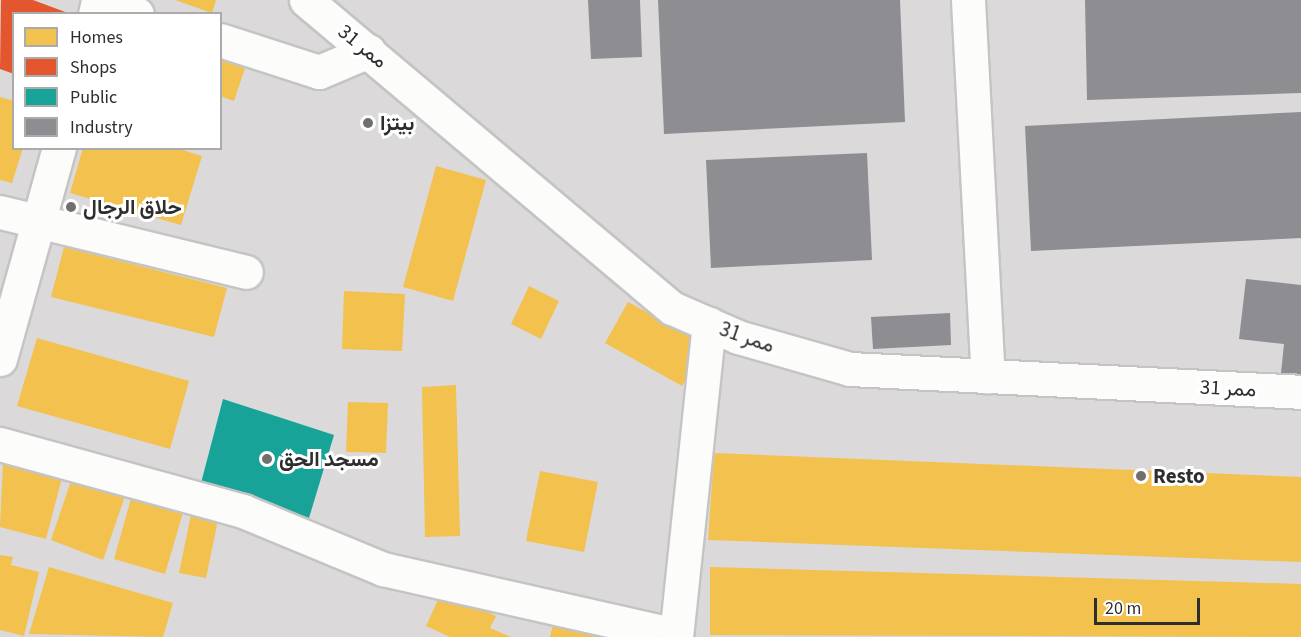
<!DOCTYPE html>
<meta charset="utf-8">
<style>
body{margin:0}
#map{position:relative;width:1301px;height:637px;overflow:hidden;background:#ece8e4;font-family:"Source Sans 3",Vazirmatn,sans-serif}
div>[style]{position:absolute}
.industrial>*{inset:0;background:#dcd9db}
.homes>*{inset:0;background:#f2c14e}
.shops>*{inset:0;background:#e4572e}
.public>*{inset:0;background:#17a398}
.industry>*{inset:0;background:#8d8d92}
.roads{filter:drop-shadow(2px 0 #c5c4c5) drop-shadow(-2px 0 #c5c4c5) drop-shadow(0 2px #c5c4c5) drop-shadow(0 -2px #c5c4c5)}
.minor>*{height:33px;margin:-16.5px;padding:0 16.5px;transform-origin:16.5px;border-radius:16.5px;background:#fcfcfb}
.dots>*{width:16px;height:16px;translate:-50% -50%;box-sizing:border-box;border:3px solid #fff;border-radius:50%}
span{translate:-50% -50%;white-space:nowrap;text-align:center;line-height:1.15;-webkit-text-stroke:6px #fff;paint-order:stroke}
.street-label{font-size:21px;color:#2e2e2e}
.poi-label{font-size:21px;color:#2e2e2e;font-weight:700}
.left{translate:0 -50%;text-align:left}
.legend{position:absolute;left:12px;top:12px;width:210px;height:138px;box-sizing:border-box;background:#fff;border:2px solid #ababab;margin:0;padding:8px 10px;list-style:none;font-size:18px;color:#2e2e2e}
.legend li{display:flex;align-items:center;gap:12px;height:30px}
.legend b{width:30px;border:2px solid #ababab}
.scale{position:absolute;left:1094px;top:598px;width:106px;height:27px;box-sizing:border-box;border:3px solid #2e2e2e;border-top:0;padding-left:8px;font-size:18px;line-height:21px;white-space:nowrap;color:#2e2e2e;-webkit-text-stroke:4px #fff;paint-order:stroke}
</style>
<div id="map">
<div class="industrial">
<div style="clip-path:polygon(evenodd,0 0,1301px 0,1301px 637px,0 637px,0 0,14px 14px,220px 14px,220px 148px,14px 148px,14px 14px)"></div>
</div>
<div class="homes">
<div style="clip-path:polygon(175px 0,216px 0,212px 13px)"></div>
<div style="clip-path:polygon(222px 56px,246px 65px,234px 101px,220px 96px)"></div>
<div style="clip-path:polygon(0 97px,14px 101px,14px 148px,23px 148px,12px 183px,0 180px)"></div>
<div style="clip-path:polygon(83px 148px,176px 148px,202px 156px,181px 225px,70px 193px)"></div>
<div style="clip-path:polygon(436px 166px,486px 180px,453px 301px,403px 287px)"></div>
<div style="clip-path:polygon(64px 247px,227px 288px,214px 337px,51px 297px)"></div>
<div style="clip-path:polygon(529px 286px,559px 301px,541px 339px,511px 324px)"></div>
<div style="clip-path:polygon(344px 291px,405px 294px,402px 351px,342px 349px)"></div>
<div style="clip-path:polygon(628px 302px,705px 344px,682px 386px,605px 343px)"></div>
<div style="clip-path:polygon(37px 338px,189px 381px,170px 449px,17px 406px)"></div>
<div style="clip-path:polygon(456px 385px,460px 536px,425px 537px,422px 387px)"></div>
<div style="clip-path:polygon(348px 402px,388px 403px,386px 453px,346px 452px)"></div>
<div style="clip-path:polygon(714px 453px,1301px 477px,1301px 562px,708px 540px)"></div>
<div style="clip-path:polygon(3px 462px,63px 474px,46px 539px,0 527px)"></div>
<div style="clip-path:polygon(540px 471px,598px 482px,584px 552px,526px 541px)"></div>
<div style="clip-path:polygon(73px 475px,125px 496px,103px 560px,51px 540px)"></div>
<div style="clip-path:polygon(132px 495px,184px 509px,165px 574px,114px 559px)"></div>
<div style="clip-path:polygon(193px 505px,220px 511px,206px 578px,179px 573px)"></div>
<div style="clip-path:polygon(0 555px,13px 557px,11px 565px,39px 572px,24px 636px,0 630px)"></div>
<div style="clip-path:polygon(49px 567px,173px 603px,163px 637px,29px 634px)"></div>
<div style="clip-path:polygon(710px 567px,1301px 584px,1301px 637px,710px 635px)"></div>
<div style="clip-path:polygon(442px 591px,496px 616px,490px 628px,511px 637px,450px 637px,426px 626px)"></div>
<div style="clip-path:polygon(554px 620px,621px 637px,550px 637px)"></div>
</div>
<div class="shops">
<div style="clip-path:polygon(1px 0,33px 0,68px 13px,14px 14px,14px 74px,0 69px)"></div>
</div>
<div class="public">
<div style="clip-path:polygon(223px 399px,334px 435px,309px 518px,201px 483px)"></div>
</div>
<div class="industry">
<div style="clip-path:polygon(588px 0,640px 0,642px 57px,591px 59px)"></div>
<div style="clip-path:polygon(658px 0,900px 0,905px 122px,664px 134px)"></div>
<div style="clip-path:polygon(1085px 0,1301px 0,1301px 93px,1087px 100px)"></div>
<div style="clip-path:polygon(1301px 112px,1301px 238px,1031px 251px,1025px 126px)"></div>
<div style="clip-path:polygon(867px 153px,872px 260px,711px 268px,706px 160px)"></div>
<div style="clip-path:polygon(1246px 279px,1301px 285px,1301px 375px,1281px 373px,1284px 344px,1239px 339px)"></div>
<div style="clip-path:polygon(950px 313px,951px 345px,873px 349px,871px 317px)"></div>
</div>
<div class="roads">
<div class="minor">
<div style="left:306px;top:0;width:478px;rotate:40.1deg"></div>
<div style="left:672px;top:308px;width:72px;rotate:23.7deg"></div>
<div style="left:738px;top:337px;width:116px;rotate:15.9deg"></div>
<div style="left:850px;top:369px;width:452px;rotate:2.9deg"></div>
<div style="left:968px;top:0;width:377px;rotate:87deg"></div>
<div style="left:95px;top:14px;width:13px;rotate:-77deg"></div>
<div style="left:98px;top:1px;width:41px;rotate:18.4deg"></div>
<div style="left:220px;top:40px;width:104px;rotate:17.9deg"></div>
<div style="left:319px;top:72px;width:54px;rotate:-22.8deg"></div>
<div style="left:0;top:212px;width:253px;rotate:13.7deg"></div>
<div style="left:0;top:359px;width:219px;rotate:-74.4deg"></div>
<div style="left:0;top:444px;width:252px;rotate:15.4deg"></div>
<div style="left:243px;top:511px;width:152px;rotate:22.5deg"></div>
<div style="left:383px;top:569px;width:300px;rotate:12.7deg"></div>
<div style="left:676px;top:637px;width:315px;rotate:-84deg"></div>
</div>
</div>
<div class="dots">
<div style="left:368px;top:123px;background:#706f6e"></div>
<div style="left:71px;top:207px;background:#706f6e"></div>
<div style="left:267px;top:459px;background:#706f6e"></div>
<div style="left:1141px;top:476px;background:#706f6e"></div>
</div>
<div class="street-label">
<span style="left:363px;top:46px;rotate:39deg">ممر 31</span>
<span style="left:747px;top:337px;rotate:19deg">ممر 31</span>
<span style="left:1228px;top:388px;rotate:3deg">ممر 31</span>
</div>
<div class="poi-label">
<span class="left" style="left:380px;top:123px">بيتزا</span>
<span class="left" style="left:83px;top:207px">حلاق الرجال</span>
<span class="left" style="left:279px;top:459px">مسجد الحق</span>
<span class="left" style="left:1153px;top:476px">Resto</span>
</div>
<ul class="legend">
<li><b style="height:16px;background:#f2c14e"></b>Homes</li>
<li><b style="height:16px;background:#e4572e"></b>Shops</li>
<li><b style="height:16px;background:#17a398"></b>Public</li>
<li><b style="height:16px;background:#8d8d92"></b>Industry</li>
</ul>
<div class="scale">20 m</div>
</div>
